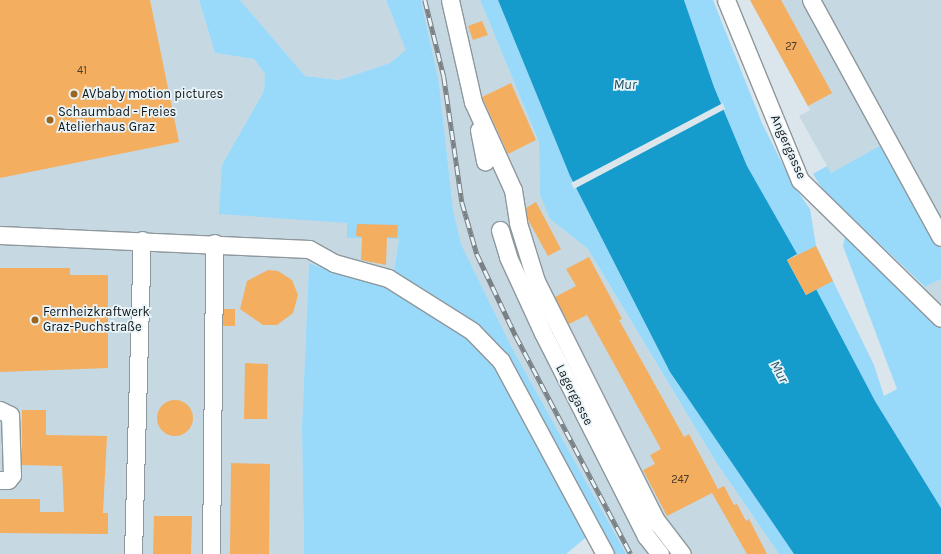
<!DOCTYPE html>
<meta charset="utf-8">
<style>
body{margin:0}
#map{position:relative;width:941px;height:554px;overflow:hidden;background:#dbe6ec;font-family:Karla,sans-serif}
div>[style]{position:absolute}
.built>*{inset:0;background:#c6d9e2}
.green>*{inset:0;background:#99d9f9}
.water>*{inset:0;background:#169ccc}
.pier>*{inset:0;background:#dbe6ec}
.building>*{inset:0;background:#f4ae60}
.round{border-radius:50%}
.roads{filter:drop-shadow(1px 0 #8d979c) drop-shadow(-1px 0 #8d979c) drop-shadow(0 1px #8d979c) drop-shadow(0 -1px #8d979c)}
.minor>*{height:17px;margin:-8.5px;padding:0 8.5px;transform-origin:8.5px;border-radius:8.5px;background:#fff}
.rail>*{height:4.5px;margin-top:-2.25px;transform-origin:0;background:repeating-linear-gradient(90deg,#e9f4f9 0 9px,#7a8185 0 18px);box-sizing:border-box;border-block:1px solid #7a8185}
.dots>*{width:11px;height:11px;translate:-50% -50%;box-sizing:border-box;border:2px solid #e9f4f9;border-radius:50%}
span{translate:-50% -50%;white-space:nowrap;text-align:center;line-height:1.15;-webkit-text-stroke:3.5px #e9f4f9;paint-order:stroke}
.number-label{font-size:11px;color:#4a3c2a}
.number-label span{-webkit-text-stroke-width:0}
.poi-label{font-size:13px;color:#121618}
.left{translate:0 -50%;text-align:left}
.street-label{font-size:13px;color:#121618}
.water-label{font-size:14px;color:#215166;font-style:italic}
</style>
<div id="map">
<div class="built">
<div style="clip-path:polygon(0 0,199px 0,215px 53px,254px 59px,265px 74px,264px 91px,222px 165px,311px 219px,347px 223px,347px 238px,399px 239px,391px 284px,309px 263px,302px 426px,304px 554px,0 554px)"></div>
<div style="clip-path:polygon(240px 0,386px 0,407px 50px,390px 63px,339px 80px,305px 76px)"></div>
<div style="clip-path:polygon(421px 0,480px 0,539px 142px,540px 194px,550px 219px,588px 249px,716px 462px,779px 554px,626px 554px,511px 346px,461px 244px,453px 209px,439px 83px)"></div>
<div style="clip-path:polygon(750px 0,941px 0,941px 249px,883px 144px,831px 173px,799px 116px,810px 110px)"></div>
<div style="clip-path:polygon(941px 279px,941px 318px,921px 298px,925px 287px)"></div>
</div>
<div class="green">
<div style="clip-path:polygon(199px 0,240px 0,305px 76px,339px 80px,390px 63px,406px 50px,386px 0,421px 0,439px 83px,453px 209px,461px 244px,511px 346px,626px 554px,611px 554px,509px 364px,396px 277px,394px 269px,399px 239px,347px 238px,347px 223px,219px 214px,222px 165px,264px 91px,265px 74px,254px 59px,215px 53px)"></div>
<div style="clip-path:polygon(480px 0,498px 0,570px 176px,670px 372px,794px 554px,779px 554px,716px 462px,588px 249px,550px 219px,540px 195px,539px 142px)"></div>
<div style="clip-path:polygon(684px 0,713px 0,762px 123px,793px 185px,810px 209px,816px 246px,874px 365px,884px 396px,897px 389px,843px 246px,845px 237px,941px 327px,941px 508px,875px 401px,747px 166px,714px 87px)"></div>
<div style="clip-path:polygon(883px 144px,941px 249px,941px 279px,925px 287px,823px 190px,813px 174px,827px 166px,831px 173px)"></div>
<div style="clip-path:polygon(309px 263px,341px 274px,391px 284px,461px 330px,497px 365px,589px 535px,566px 554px,304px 554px,302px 426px)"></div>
</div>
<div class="water">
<div style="clip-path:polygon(498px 0,684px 0,714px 87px,747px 166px,797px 254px,787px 260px,806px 295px,816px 289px,875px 401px,941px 508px,941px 554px,794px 554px,670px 372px,570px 176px)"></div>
</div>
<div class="pier">
<div style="clip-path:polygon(723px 103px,725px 109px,574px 189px,571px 183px)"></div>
</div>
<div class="building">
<div style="clip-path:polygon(0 0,150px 0,179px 142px,0 178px)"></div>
<div style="clip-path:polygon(750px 0,781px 0,832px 93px,808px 106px)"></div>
<div style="clip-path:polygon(482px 21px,488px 35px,473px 40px,468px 26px)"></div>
<div style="clip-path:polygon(511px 83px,536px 140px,508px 154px,482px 97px)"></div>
<div style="clip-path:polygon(536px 202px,561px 249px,548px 256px,527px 218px,526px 208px)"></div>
<div style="clip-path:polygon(357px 224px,398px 225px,397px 238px,387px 237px,386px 265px,361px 260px,362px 237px,356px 236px)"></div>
<div style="clip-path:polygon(816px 246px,833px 281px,806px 295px,787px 260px)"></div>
<div style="clip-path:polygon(589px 257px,622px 319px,619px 320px,684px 437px,689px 434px,718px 489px,724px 486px,734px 505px,737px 504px,746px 521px,749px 519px,767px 554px,747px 554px,712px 493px,667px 516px,643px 470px,655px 464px,650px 455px,661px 449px,587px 315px,569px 324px,555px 297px,576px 286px,566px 269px)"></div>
<div style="clip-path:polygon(0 268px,70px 268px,70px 275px,108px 275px,108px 368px,0 372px)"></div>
<div style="clip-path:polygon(268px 270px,278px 271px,292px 280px,298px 295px,293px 313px,277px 325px,263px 325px,240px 309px,247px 281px)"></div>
<div style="clip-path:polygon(223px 309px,235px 309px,235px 326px,223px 326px)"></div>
<div style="clip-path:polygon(245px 363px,268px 364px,267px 419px,244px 419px)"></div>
<div class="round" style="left:157px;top:400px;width:36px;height:36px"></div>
<div style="clip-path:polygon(22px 410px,46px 410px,46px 435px,107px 436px,103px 513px,108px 513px,108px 534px,0 533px,0 499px,40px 499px,40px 512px,64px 512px,62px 466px,22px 465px)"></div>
<div style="clip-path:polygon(231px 463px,270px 464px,269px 554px,230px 554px)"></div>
<div style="clip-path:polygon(154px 516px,192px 516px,191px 554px,153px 554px)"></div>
</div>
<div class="roads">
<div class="minor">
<div style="left:450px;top:0;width:105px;rotate:77.3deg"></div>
<div style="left:473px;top:102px;width:97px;rotate:65.6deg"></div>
<div style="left:513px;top:190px;width:33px;rotate:81deg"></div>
<div style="left:518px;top:223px;width:61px;rotate:72.8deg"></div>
<div style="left:536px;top:281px;width:266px;rotate:63.4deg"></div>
<div style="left:655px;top:519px;width:44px;rotate:52.4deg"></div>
<div style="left:726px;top:0;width:195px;rotate:67.7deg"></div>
<div style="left:800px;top:180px;width:197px;rotate:44.4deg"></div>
<div style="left:811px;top:0;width:270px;rotate:61.3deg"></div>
<div style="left:479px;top:130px;width:32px;rotate:79deg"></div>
<div style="left:500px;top:230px;width:28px;rotate:73deg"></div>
<div style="left:508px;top:257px;width:84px;rotate:65.3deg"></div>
<div style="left:543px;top:333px;width:228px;rotate:63.1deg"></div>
<div style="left:646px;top:536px;width:23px;rotate:52deg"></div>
<div style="left:0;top:235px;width:309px;rotate:2.6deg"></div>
<div style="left:309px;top:249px;width:29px;rotate:29deg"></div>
<div style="left:334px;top:263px;width:56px;rotate:15.5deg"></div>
<div style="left:388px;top:278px;width:99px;rotate:32.2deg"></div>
<div style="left:472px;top:331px;width:42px;rotate:46deg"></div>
<div style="left:501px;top:361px;width:219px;rotate:61.7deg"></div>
<div style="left:0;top:410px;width:11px;rotate:27deg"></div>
<div style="left:10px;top:415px;width:60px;rotate:88.1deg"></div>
<div style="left:12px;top:475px;width:6px;rotate:129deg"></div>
<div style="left:8px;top:480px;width:8px;rotate:180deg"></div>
<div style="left:133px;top:554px;width:314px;rotate:-88.4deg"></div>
<div style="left:211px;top:554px;width:311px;rotate:-89.4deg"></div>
</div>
</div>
<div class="rail">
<div style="left:425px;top:0;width:79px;rotate:76.1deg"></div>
<div style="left:444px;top:77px;width:126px;rotate:81.8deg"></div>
<div style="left:462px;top:202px;width:54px;rotate:73.9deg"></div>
<div style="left:477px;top:254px;width:91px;rotate:64.6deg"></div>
<div style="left:516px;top:336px;width:246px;rotate:62.2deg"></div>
</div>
<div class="dots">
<div style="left:74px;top:94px;background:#9b641f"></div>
<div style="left:50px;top:120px;background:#9b641f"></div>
<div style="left:35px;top:320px;background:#9b641f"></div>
</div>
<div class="number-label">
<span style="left:791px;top:47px">27</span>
<span style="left:82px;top:71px">41</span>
<span style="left:680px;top:480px">247</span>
</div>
<div class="poi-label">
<span class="left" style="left:82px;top:94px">AVbaby motion pictures</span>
<span class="left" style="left:58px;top:120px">Schaumbad - Freies<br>Atelierhaus Graz</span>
<span class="left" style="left:43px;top:320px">Fernheizkraftwerk<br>Graz-Puchstraße</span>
</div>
<div class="street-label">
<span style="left:788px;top:147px;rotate:66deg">Angergasse</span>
<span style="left:574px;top:395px;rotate:63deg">Lagergasse</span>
</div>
<div class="water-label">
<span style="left:625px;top:85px">Mur</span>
<span style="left:779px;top:372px;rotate:62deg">Mur</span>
</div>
</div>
